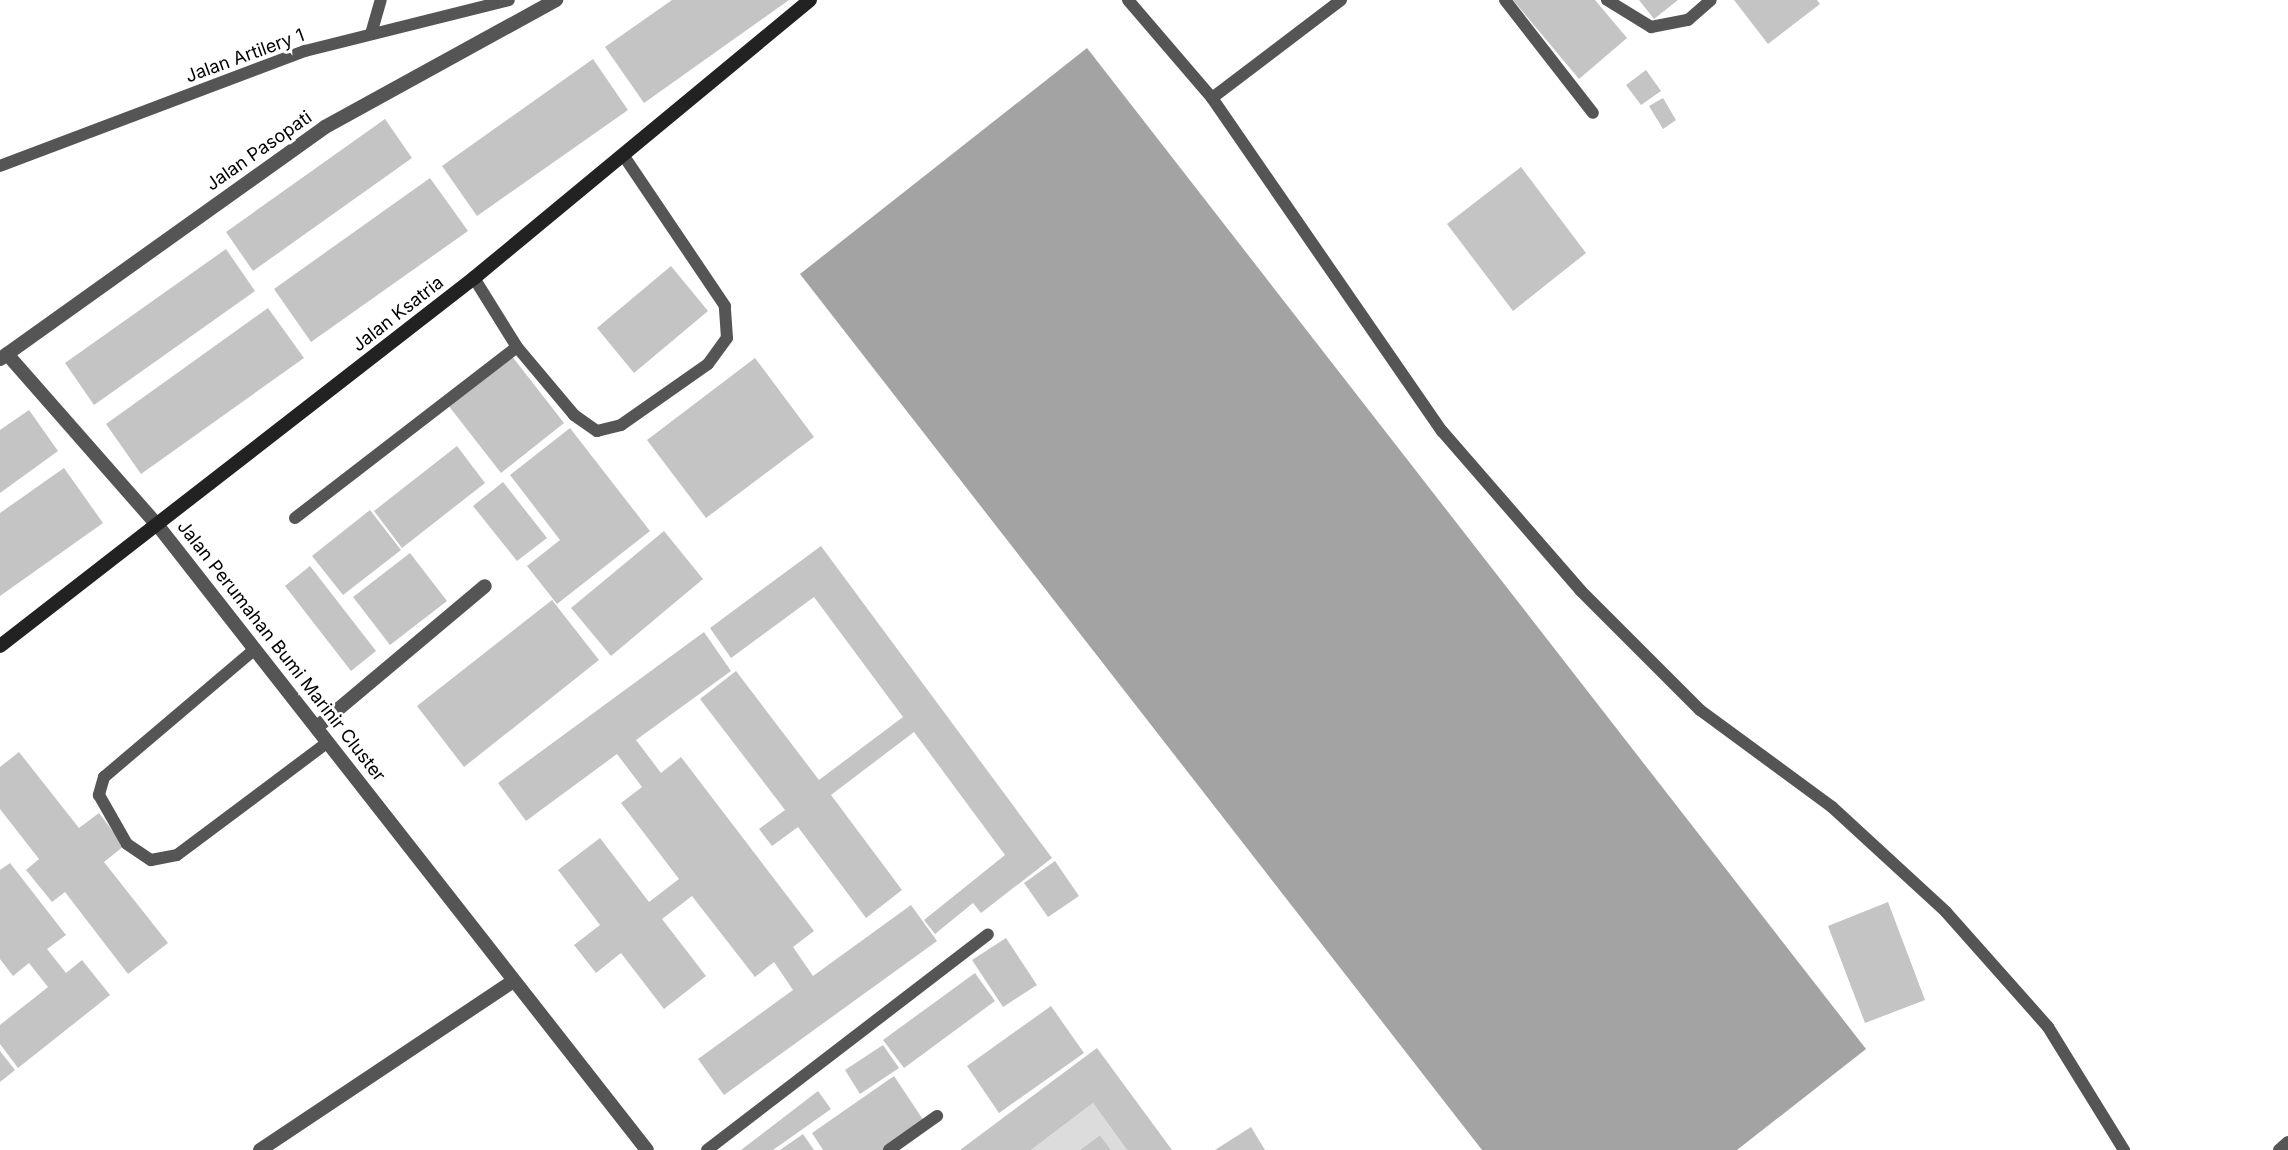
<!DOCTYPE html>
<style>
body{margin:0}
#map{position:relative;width:2288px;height:1150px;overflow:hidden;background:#fff;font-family:Inter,sans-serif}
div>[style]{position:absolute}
.green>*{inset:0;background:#dcdcdc}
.water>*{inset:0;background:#a3a3a3}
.building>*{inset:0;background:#c4c4c4}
.lane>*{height:12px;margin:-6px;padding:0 6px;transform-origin:6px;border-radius:6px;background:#555}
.street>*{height:14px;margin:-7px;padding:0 7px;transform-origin:7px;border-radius:7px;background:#555}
.secondary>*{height:14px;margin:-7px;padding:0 7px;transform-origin:7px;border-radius:7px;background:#222}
span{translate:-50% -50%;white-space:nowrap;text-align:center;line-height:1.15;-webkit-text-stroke:6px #fff;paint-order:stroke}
.street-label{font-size:18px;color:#000}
</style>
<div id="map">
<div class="green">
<div style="clip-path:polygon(1093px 1103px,1127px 1150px,1111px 1150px,1100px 1135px,1080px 1150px,1031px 1150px)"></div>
</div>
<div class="water">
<div style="clip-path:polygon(1087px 48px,1866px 1049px,1737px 1150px,1482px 1150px,800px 274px)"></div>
</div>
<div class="building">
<div style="clip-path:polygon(672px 0,789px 0,644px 103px,605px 47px)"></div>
<div style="clip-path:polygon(1513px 0,1595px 0,1627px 38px,1579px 79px)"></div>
<div style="clip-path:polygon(1639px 0,1678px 0,1654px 19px)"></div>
<div style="clip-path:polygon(1734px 0,1817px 0,1820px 4px,1768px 44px)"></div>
<div style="clip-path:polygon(593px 59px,628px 110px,477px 216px,442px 166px)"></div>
<div style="clip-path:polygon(1646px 70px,1661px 91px,1641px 105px,1626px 85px)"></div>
<div style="clip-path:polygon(1663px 98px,1676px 120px,1663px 129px,1649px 106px)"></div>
<div style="clip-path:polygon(385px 119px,412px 158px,253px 271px,226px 232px)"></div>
<div style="clip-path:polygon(1521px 167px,1586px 253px,1513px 311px,1447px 224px)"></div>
<div style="clip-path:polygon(430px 178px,468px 231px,311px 342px,274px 289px)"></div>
<div style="clip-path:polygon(226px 249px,255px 291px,94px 405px,65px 363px)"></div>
<div style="clip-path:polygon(671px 266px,708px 311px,634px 373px,597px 328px)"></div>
<div style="clip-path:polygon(268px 308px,304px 358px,141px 474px,106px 424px)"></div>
<div style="clip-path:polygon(511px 355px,564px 423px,501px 473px,448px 405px)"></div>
<div style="clip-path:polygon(755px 358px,814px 437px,706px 518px,647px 440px)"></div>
<div style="clip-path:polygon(29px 410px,58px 451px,0 493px,0 430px)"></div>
<div style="clip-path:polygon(570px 428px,650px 531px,557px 604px,527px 566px,560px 540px,510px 475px)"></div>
<div style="clip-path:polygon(457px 446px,485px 483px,402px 548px,374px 511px)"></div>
<div style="clip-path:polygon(64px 468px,103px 523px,0 596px,0 513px)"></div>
<div style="clip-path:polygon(503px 482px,547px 538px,517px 561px,473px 506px)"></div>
<div style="clip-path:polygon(370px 510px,401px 550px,343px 595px,312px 556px)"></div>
<div style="clip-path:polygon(664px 531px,703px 579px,611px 656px,571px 608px)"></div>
<div style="clip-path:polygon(821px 546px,1052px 858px,981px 913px,973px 903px,935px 934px,924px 920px,1005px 855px,914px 732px,831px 795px,902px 890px,866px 918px,798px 827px,772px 846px,759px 829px,785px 810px,700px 699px,736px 671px,819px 780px,903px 717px,814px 597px,731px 658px,710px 628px)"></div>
<div style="clip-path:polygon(410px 553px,447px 601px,390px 645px,353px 597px)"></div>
<div style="clip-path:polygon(310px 566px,376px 651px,351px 671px,285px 586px)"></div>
<div style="clip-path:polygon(552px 600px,599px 660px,464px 767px,417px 706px)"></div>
<div style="clip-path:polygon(704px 632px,731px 671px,636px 740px,661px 773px,681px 757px,814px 931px,793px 947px,813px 976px,911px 905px,937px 941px,724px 1095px,698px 1059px,793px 990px,774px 962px,755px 977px,692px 896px,662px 919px,706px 976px,664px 1009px,621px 953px,596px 973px,574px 945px,600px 925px,558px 870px,600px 838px,649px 902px,679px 879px,621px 803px,642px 787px,617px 754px,526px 821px,498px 783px)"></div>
<div style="clip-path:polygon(19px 752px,79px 828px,99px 813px,124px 846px,104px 862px,168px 943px,128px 974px,65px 892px,52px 902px,26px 870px,39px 859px,0 809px,0 767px)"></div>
<div style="clip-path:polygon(1055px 861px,1079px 896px,1048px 917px,1024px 883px)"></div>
<div style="clip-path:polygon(10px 863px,66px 935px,47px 949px,66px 973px,82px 960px,110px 995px,18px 1068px,0 1044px,0 1025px,48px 987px,29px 963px,13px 976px,0 959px,0 870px)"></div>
<div style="clip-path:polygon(1888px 902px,1925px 1000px,1865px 1023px,1828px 926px)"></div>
<div style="clip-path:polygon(1006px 938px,1037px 985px,1003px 1007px,972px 960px)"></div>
<div style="clip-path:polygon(975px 973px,995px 1001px,904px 1068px,883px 1040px)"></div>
<div style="clip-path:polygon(1051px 1006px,1084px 1053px,999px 1113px,967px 1066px)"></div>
<div style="clip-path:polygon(883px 1045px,899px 1068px,860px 1094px,845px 1070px)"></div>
<div style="clip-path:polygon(1097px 1048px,1172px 1150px,1127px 1150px,1093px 1103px,1031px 1150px,960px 1150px)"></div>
<div style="clip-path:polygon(0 1051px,15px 1070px,0 1082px)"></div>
<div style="clip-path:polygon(894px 1076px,924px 1121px,883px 1150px,823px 1150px,812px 1133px)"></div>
<div style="clip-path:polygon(818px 1091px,831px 1109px,773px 1150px,741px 1150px)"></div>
<div style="clip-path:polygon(1251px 1127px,1265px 1150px,1215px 1150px)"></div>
<div style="clip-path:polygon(803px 1134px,814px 1150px,780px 1150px)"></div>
<div style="clip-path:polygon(1100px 1135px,1111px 1150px,1080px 1150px)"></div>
</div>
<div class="lane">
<div style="left:1128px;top:0;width:129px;rotate:49.4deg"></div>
<div style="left:1212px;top:98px;width:405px;rotate:55.4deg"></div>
<div style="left:1442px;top:431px;width:211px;rotate:49deg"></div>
<div style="left:1580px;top:590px;width:170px;rotate:45deg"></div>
<div style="left:1700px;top:710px;width:164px;rotate:36.3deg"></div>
<div style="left:1832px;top:807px;width:155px;rotate:42.6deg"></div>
<div style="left:1946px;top:912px;width:154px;rotate:48.4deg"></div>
<div style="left:2048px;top:1027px;width:145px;rotate:58.3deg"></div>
<div style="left:1505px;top:0;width:143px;rotate:52.1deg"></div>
<div style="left:1607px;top:0;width:52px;rotate:31.5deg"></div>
<div style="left:1651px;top:27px;width:38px;rotate:-11deg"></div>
<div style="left:1688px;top:20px;width:30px;rotate:-41deg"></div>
<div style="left:371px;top:34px;width:35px;rotate:-74deg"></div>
<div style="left:1212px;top:98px;width:162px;rotate:-37.2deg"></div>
<div style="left:0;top:166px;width:326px;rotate:-20.7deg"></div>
<div style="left:305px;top:51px;width:210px;rotate:-14deg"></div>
<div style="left:474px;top:278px;width:81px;rotate:58.1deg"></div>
<div style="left:517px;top:347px;width:89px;rotate:50deg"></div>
<div style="left:574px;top:415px;width:28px;rotate:35deg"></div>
<div style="left:597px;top:431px;width:25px;rotate:-14deg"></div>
<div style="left:621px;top:425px;width:106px;rotate:-35deg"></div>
<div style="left:708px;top:364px;width:32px;rotate:-54deg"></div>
<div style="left:727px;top:338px;width:32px;rotate:-94deg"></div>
<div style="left:725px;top:306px;width:182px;rotate:-124deg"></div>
<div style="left:295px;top:518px;width:280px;rotate:-37.6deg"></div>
<div style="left:255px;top:649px;width:198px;rotate:139.7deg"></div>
<div style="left:104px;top:777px;width:19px;rotate:106deg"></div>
<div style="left:99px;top:795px;width:56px;rotate:60.3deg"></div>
<div style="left:127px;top:844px;width:29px;rotate:34deg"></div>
<div style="left:151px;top:860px;width:26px;rotate:-11deg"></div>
<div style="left:177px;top:855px;width:189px;rotate:-36.8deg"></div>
<div style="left:707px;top:1150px;width:354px;rotate:-37.5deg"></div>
<div style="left:889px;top:1150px;width:59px;rotate:-35.3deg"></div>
<div style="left:2279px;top:1150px;width:12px;rotate:-42deg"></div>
</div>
<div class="street">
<div style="left:7px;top:354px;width:230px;rotate:48.7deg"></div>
<div style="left:159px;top:527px;width:791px;rotate:51.93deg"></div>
<div style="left:0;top:359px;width:399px;rotate:-35.5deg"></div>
<div style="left:325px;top:127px;width:264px;rotate:-28.8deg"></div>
<div style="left:317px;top:727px;width:219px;rotate:-40deg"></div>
<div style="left:260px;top:1150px;width:303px;rotate:-33.7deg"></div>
</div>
<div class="secondary">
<div style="left:0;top:646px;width:600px;rotate:-37.82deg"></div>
<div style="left:474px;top:278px;width:436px;rotate:-39.6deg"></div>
</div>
<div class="street-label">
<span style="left:245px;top:56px;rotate:-20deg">Jalan Artilery 1</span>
<span style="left:259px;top:151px;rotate:-35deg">Jalan Pasopati</span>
<span style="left:398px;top:314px;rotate:-38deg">Jalan Ksatria</span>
<span style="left:281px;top:651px;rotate:52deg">Jalan Perumahan Bumi Marinir Cluster</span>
</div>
</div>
